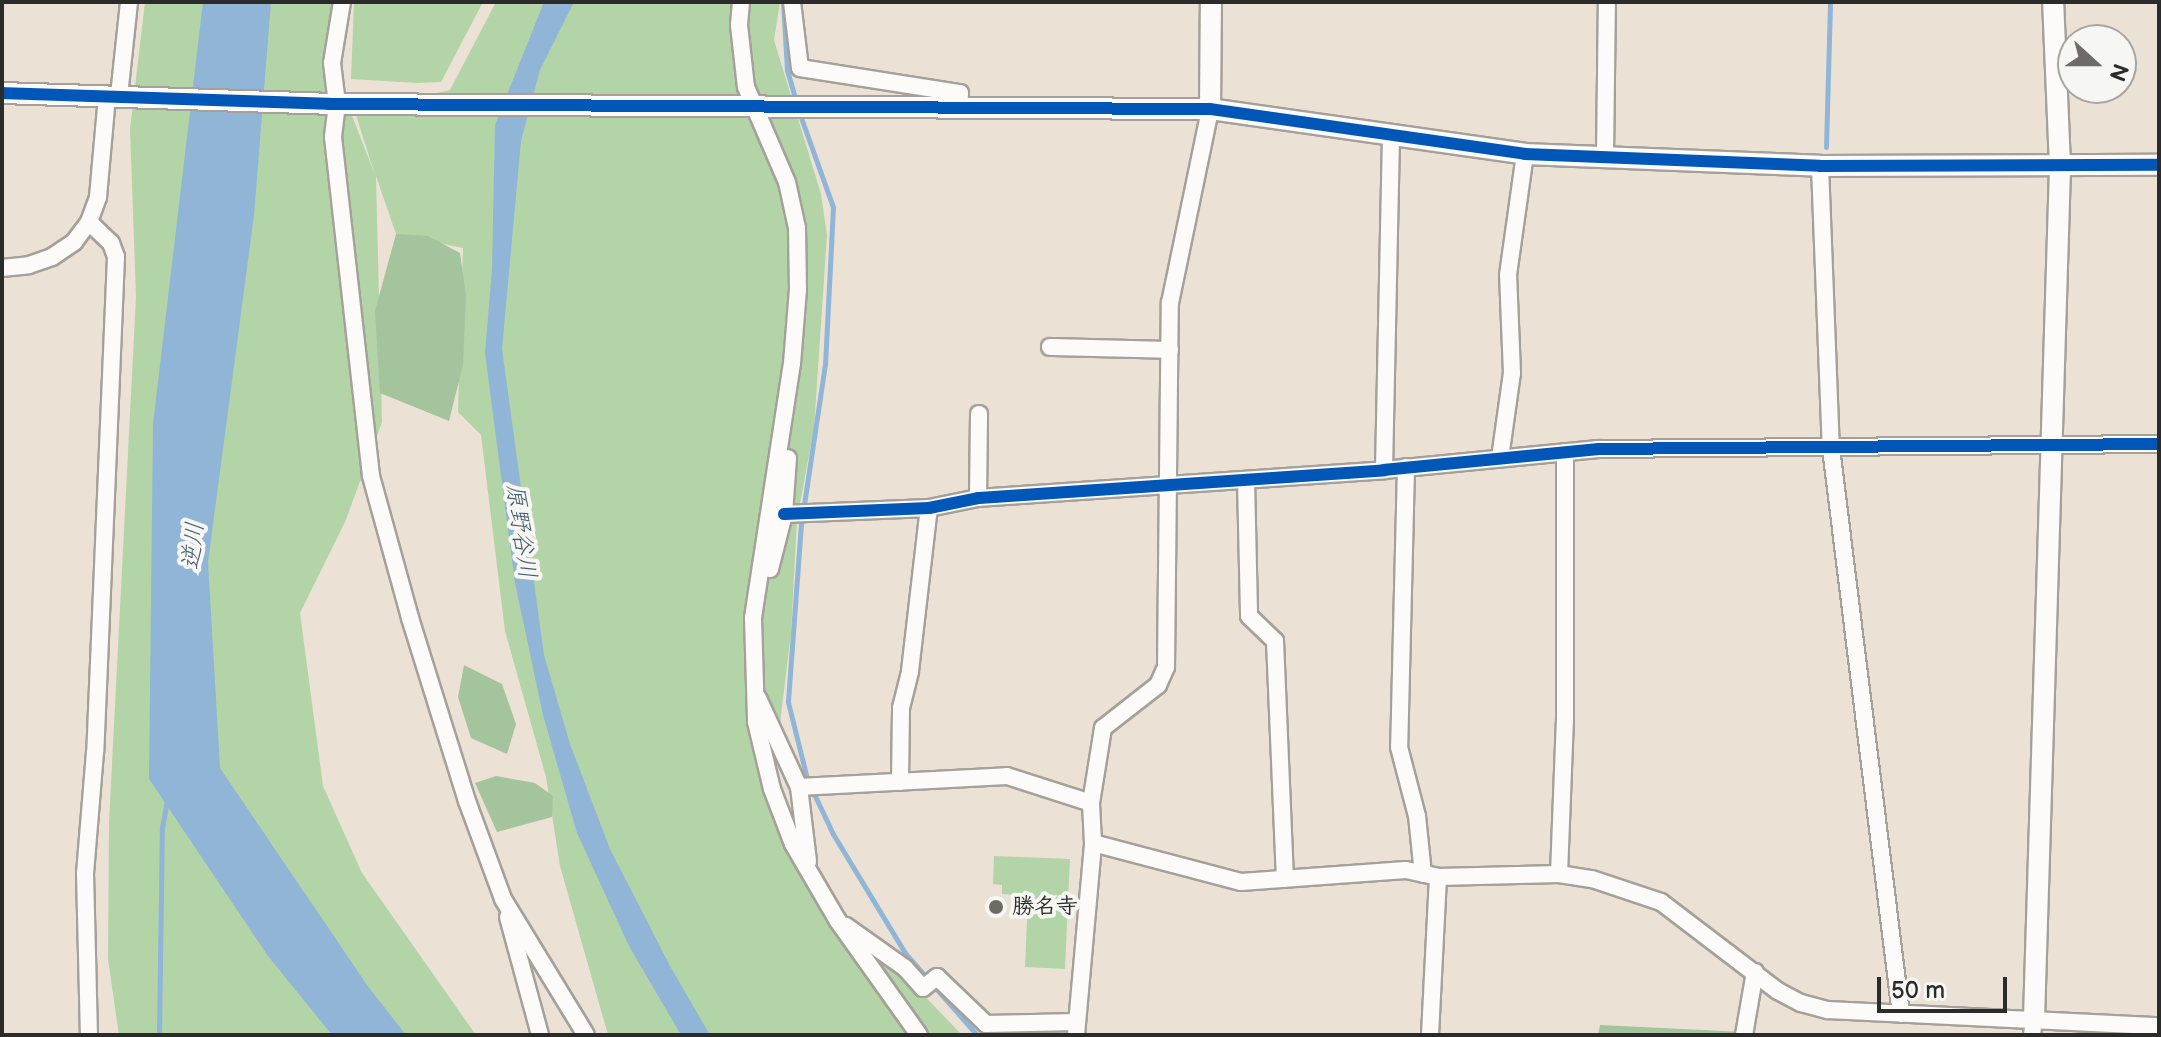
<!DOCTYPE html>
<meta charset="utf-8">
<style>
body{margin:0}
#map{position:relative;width:2161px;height:1037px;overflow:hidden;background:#ebe2d5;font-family:"Balsamiq Sans","Klee One",sans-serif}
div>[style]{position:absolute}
.green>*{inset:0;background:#b2d4a7}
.forest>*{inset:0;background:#a4c49d}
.water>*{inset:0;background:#90b5d7}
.stream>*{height:5px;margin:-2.5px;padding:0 2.5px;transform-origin:2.5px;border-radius:2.5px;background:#90b5d7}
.roads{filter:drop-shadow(2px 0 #a5a099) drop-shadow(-2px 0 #a5a099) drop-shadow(0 2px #a5a099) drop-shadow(0 -2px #a5a099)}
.minor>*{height:16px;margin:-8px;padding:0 8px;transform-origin:8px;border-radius:8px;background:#fcfbf9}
.tertiary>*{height:20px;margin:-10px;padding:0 10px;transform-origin:10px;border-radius:10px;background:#fcfbf9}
.cycleway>*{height:12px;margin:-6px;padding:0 6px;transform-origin:6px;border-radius:6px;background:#0057b8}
.dots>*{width:22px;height:22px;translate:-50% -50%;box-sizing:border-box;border:4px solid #f6f6f2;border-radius:50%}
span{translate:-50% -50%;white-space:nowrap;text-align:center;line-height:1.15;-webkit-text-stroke:8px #f6f6f2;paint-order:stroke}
.poi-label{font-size:22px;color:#2b2b2b;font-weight:700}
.left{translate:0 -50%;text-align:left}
.water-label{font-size:24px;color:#445b70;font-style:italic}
.frame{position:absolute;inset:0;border:4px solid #2b2b2b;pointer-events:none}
.north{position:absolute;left:2057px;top:24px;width:80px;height:80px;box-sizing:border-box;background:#f6f6f2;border:2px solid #a5a5a2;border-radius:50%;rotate:111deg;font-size:22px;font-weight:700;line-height:32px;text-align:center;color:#2b2b2b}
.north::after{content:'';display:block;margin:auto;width:28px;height:36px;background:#6e6b66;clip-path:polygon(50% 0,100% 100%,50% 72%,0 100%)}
.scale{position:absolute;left:1877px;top:977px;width:130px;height:36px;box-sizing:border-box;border:4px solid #2b2b2b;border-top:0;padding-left:10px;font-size:24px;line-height:28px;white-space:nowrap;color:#2b2b2b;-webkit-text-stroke:6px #f6f6f2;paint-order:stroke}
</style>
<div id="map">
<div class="green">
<div style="clip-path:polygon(145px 2px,342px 2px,332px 64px,375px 175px,355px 112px,450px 90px,496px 2px,780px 2px,774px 40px,821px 194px,827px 235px,814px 428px,797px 520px,791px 633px,772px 789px,816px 883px,962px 1035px,608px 1035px,560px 866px,546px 777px,505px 631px,481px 435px,458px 412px,463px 248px,396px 234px,376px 176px,382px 422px,345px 522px,300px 613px,323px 786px,362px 873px,476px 1035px,119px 1035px,108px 959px,109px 822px,136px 297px,130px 129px)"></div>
<div style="clip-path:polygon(354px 2px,483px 2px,441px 82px,418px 83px,351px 79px)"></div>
<div style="clip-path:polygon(994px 856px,1070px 859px,1065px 969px,1025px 967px,1028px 896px,1002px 894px,1002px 885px,993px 884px)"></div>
</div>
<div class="forest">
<div style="clip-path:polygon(396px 234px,428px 236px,460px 253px,466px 295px,463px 365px,449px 421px,380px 393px,375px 311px)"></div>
<div style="clip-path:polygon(464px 665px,502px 684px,516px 724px,507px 754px,471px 738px,458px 697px)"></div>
<div style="clip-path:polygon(496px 776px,535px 783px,553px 796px,552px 817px,497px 832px,475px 783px)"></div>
<div style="clip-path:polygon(1600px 1025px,1744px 1032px,1743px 1035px,1598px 1035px)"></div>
</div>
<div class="water">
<div style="clip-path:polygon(203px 2px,271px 2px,254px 215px,208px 562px,220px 768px,367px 985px,406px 1035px,332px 1035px,268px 956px,149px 779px,153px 424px)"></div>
<div style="clip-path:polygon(544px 2px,574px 2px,540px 70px,521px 141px,502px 349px,544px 655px,570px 744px,610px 849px,670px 966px,710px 1035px,681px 1035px,629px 946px,577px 833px,543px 715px,515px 583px,485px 353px,492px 269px,495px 125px)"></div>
</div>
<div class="stream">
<div style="left:783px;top:2px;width:68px;rotate:86.6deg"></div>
<div style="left:787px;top:70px;width:33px;rotate:74deg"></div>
<div style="left:799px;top:112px;width:101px;rotate:70.3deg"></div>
<div style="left:833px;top:207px;width:157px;rotate:92.9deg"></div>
<div style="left:825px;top:364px;width:162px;rotate:98.5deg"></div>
<div style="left:801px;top:524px;width:178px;rotate:94.2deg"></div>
<div style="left:788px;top:702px;width:79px;rotate:76.1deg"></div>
<div style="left:807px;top:779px;width:61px;rotate:64.7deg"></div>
<div style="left:833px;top:834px;width:139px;rotate:58.8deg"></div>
<div style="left:905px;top:953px;width:109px;rotate:48.7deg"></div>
<div style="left:1826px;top:147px;width:145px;rotate:-88.4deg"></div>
<div style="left:159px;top:1035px;width:207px;rotate:-89.2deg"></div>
<div style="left:162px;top:828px;width:27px;rotate:-80deg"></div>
</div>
<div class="roads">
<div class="minor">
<div style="left:342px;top:2px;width:62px;rotate:99.3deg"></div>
<div style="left:332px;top:63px;width:41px;rotate:83deg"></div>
<div style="left:337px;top:104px;width:33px;rotate:97deg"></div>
<div style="left:333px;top:137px;width:341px;rotate:83.6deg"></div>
<div style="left:371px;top:476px;width:147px;rotate:74.6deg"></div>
<div style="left:410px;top:618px;width:192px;rotate:72.7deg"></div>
<div style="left:467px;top:801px;width:104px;rotate:69.8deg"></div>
<div style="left:503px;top:899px;width:159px;rotate:58.6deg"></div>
<div style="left:741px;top:2px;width:23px;rotate:95deg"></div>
<div style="left:739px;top:25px;width:62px;rotate:83.6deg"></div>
<div style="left:746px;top:87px;width:103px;rotate:66.7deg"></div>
<div style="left:787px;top:182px;width:47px;rotate:77.7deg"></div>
<div style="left:797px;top:228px;width:61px;rotate:89.1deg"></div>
<div style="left:798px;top:289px;width:74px;rotate:94.6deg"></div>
<div style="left:792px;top:363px;width:258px;rotate:98.7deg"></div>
<div style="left:753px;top:618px;width:104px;rotate:88.3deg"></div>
<div style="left:756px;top:722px;width:69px;rotate:76.6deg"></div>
<div style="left:772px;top:789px;width:59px;rotate:69.1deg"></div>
<div style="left:793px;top:844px;width:89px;rotate:59.7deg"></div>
<div style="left:838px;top:921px;width:140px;rotate:54.6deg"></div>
<div style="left:792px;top:2px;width:66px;rotate:83.1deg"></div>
<div style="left:800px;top:68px;width:162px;rotate:8.9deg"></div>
<div style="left:960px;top:93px;width:13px;rotate:94deg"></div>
<div style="left:119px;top:96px;width:95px;rotate:-83.9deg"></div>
<div style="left:1605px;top:157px;width:155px;rotate:-89.3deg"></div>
<div style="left:1820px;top:166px;width:282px;rotate:87.8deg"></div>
<div style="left:1831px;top:448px;width:570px;rotate:82.95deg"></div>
<div style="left:89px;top:222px;width:30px;rotate:44deg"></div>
<div style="left:111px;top:243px;width:15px;rotate:70deg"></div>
<div style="left:116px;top:257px;width:495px;rotate:92.4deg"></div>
<div style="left:95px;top:752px;width:121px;rotate:94.7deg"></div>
<div style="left:85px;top:873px;width:162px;rotate:88.6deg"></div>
<div style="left:2px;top:268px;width:27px;rotate:-6deg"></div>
<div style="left:29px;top:265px;width:24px;rotate:-19deg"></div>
<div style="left:52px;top:257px;width:27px;rotate:-34deg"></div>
<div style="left:74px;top:242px;width:25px;rotate:-53deg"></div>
<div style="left:89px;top:222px;width:27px;rotate:-70deg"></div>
<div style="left:98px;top:197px;width:101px;rotate:-84.9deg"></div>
<div style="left:1050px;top:347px;width:120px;rotate:1.4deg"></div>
<div style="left:1500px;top:458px;width:86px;rotate:-82deg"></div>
<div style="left:1512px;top:373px;width:98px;rotate:-92.3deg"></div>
<div style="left:1508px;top:275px;width:122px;rotate:-82deg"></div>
<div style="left:1406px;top:467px;width:280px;rotate:91.4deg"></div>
<div style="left:1399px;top:747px;width:71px;rotate:75.4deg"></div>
<div style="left:1417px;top:816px;width:58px;rotate:84.1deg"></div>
<div style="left:1384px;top:470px;width:335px;rotate:-88.8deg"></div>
<div style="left:1246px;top:480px;width:136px;rotate:88.7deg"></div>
<div style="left:1249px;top:616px;width:36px;rotate:44deg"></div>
<div style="left:1275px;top:641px;width:238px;rotate:87.6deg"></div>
<div style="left:978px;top:498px;width:84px;rotate:-89.3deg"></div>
<div style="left:784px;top:514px;width:145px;rotate:-2.4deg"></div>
<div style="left:929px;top:508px;width:50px;rotate:-11.5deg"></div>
<div style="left:978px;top:498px;width:407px;rotate:-3.9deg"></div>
<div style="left:1384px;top:470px;width:215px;rotate:-5.6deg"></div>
<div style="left:1598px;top:449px;width:561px;rotate:-0.51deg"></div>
<div style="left:770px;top:569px;width:57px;rotate:-75.7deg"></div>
<div style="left:784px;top:514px;width:56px;rotate:-85.9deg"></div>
<div style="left:758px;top:698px;width:98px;rotate:65.3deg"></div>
<div style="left:799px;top:787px;width:75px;rotate:83.1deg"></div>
<div style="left:900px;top:782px;width:74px;rotate:-89.2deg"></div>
<div style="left:901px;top:708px;width:38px;rotate:-76deg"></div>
<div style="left:910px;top:671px;width:164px;rotate:-83.4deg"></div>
<div style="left:799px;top:787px;width:208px;rotate:-3deg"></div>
<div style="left:1007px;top:776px;width:88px;rotate:17.8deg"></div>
<div style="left:1093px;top:843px;width:153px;rotate:14.8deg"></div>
<div style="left:1241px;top:882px;width:165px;rotate:-4.2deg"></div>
<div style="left:1406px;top:870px;width:33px;rotate:12deg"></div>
<div style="left:1438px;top:877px;width:121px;rotate:-1.4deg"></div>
<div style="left:1559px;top:874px;width:33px;rotate:9deg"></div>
<div style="left:1592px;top:879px;width:73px;rotate:18.4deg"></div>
<div style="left:1661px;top:902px;width:147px;rotate:37.3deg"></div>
<div style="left:1778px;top:991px;width:26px;rotate:28deg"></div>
<div style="left:1801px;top:1003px;width:28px;rotate:15deg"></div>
<div style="left:1828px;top:1010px;width:331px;rotate:2.8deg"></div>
<div style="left:1559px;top:874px;width:153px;rotate:-87.8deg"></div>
<div style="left:1565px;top:721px;width:269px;rotate:-90deg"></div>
<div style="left:508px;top:917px;width:122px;rotate:74.8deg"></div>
<div style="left:846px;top:926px;width:72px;rotate:35.4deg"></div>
<div style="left:905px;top:968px;width:27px;rotate:48deg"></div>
<div style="left:923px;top:988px;width:18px;rotate:-38deg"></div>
<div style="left:937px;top:977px;width:68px;rotate:43.8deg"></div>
<div style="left:986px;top:1024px;width:91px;rotate:-1.3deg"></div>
<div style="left:1076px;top:1035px;width:193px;rotate:-84.9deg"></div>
<div style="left:1093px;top:843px;width:40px;rotate:-92.9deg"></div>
<div style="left:1091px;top:803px;width:76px;rotate:-80.9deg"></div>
<div style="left:1103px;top:728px;width:70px;rotate:-38deg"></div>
<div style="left:1158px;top:685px;width:20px;rotate:-66deg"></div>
<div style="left:1166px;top:667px;width:364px;rotate:-89.4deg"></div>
<div style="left:1170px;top:303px;width:198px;rotate:-78.3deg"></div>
<div style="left:1430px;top:1035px;width:158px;rotate:-87.1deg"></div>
<div style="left:1744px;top:1035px;width:64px;rotate:-80.1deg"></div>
<div style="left:2032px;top:1035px;width:16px;rotate:-83deg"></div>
</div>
<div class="tertiary">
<div style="left:2px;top:93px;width:327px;rotate:1.9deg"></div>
<div style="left:329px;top:104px;width:881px;rotate:0.33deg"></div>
<div style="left:1210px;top:109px;width:318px;rotate:8.1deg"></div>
<div style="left:1525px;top:154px;width:295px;rotate:2.3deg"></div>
<div style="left:1820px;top:166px;width:339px;rotate:-0.2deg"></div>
<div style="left:1210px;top:109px;width:107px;rotate:-89.5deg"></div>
<div style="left:2034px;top:1019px;width:853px;rotate:-88.25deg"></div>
<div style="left:2060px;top:166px;width:164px;rotate:-92.4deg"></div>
</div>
</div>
<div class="cycleway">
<div style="left:2px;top:93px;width:327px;rotate:1.9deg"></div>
<div style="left:329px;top:104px;width:881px;rotate:0.33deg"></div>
<div style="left:1210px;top:109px;width:318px;rotate:8.1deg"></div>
<div style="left:1525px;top:154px;width:295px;rotate:2.3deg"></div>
<div style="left:1820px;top:166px;width:339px;rotate:-0.2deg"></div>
<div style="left:784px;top:514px;width:145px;rotate:-2.4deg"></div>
<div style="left:929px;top:508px;width:50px;rotate:-11.5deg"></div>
<div style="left:978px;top:498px;width:407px;rotate:-3.9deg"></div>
<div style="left:1384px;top:470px;width:215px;rotate:-5.6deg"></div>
<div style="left:1598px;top:449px;width:561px;rotate:-0.51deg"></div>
</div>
<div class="dots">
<div style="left:996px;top:907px;background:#6e6b66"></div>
</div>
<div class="poi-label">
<span class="left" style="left:1012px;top:907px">勝名寺</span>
</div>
<div class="water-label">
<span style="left:521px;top:531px;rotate:82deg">原野谷川</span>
<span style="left:193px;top:546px;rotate:-84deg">逆川</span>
</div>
<div class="frame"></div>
<div class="north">N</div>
<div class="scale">50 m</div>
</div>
